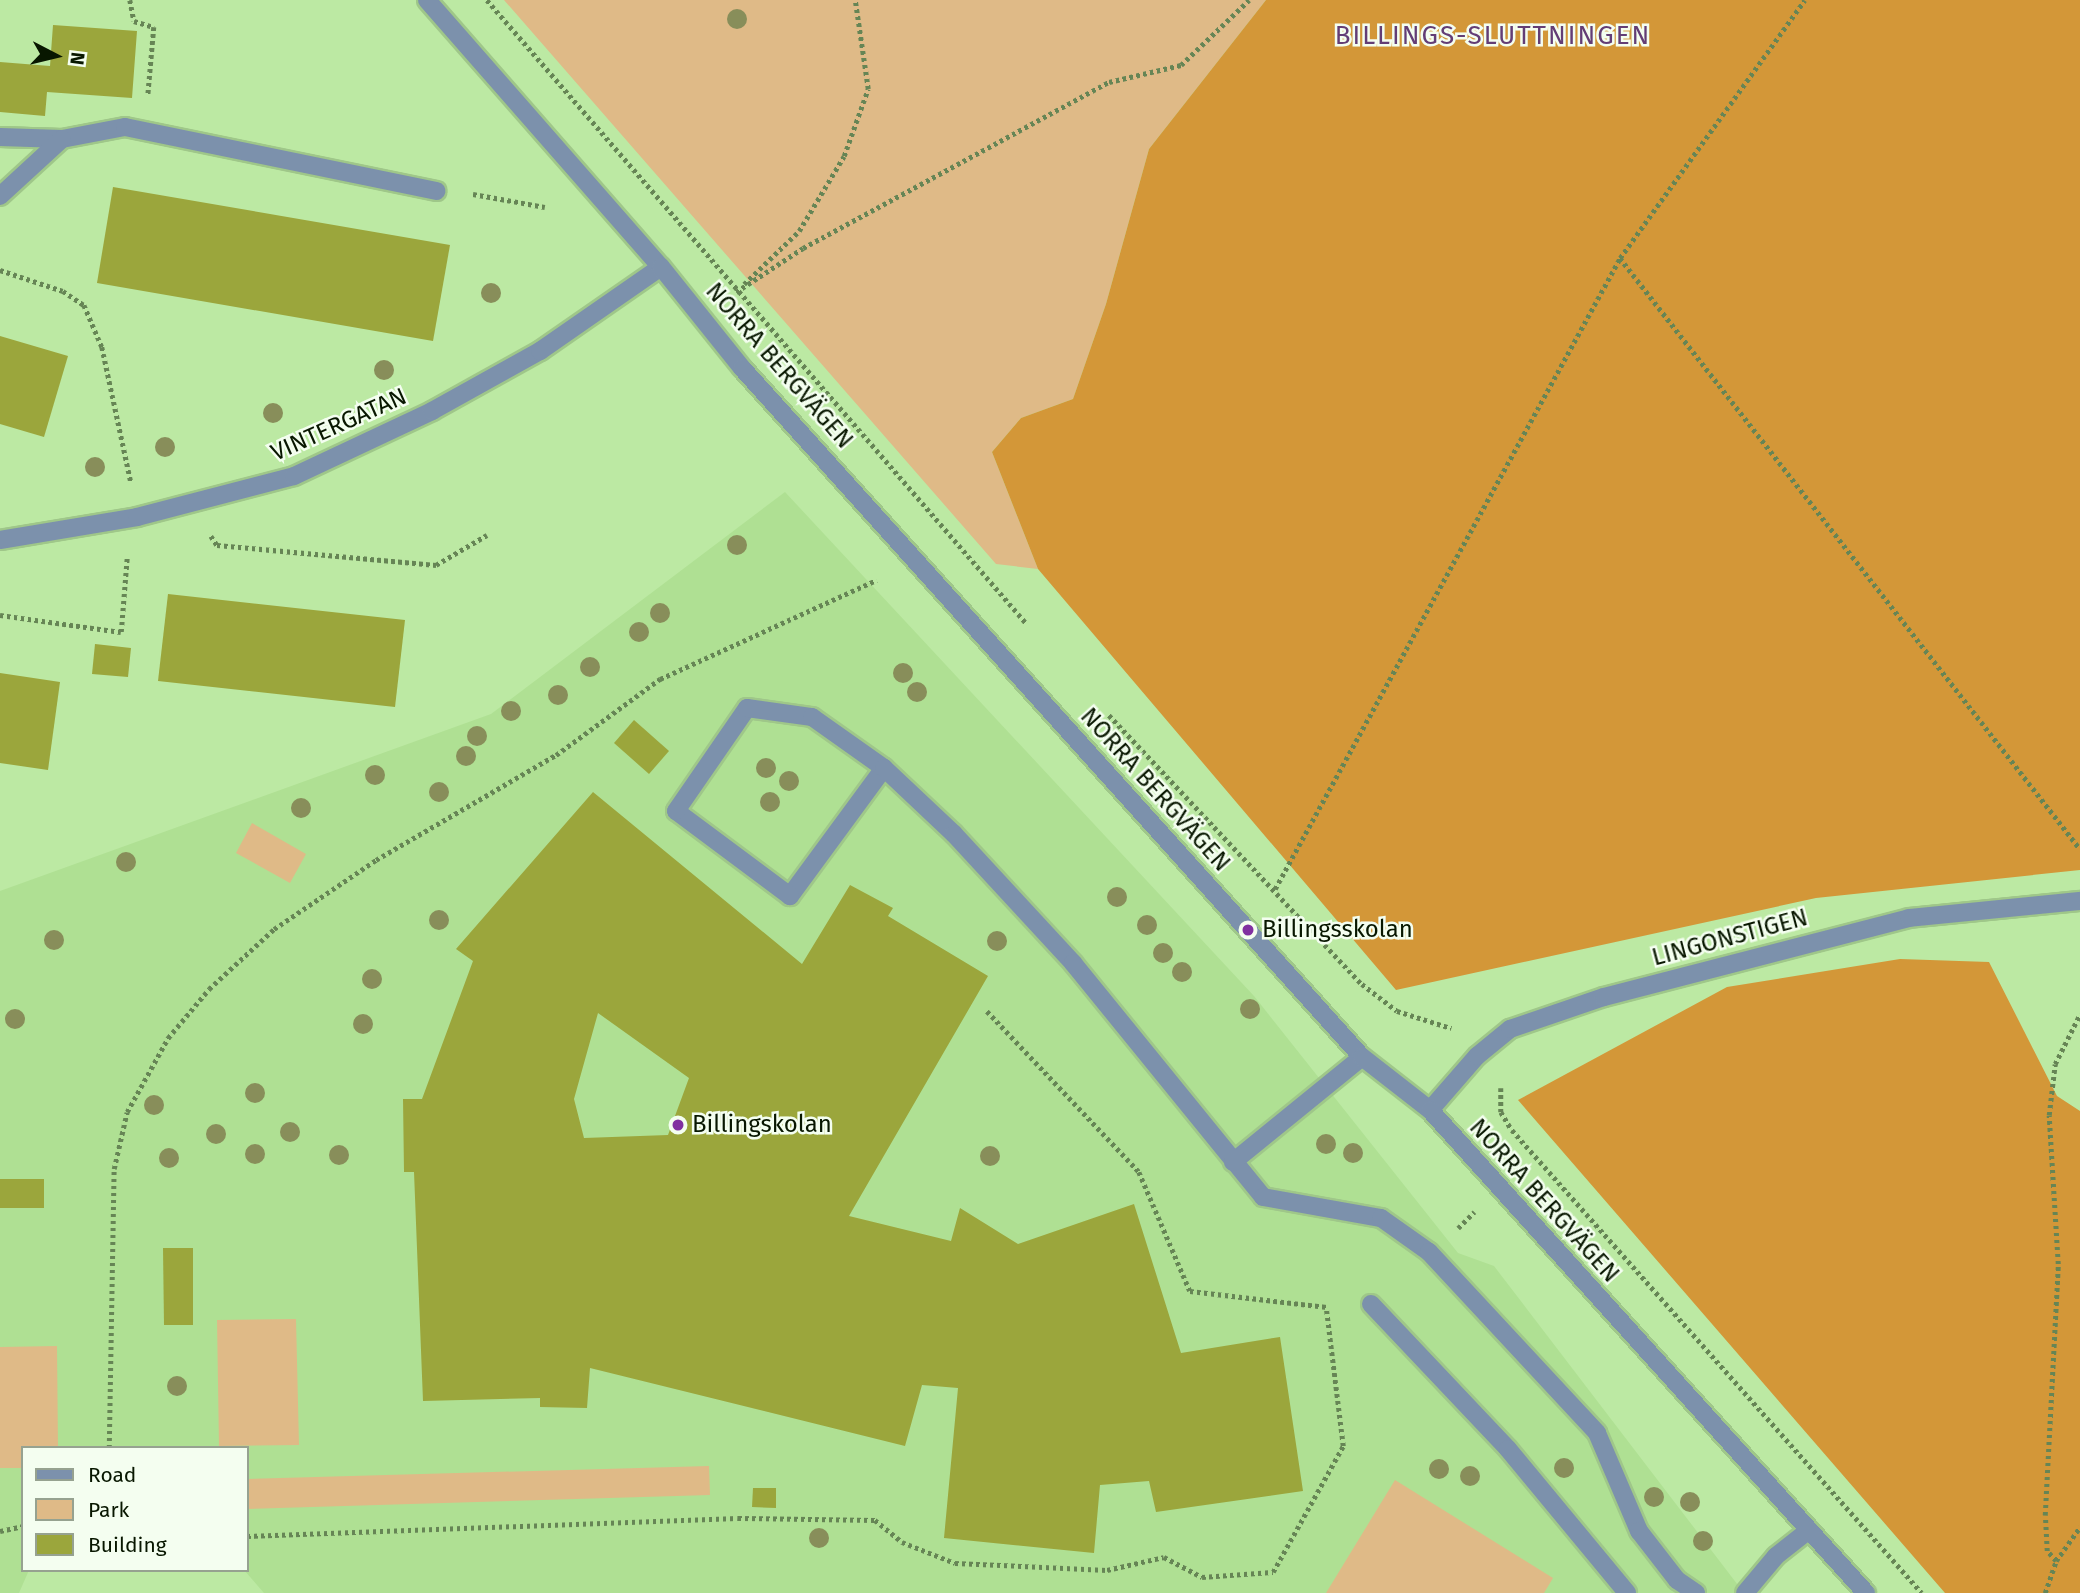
<!DOCTYPE html>
<meta charset="utf-8">
<style>
body{margin:0}
#map{position:relative;width:2080px;height:1593px;overflow:hidden;background:#bce9a3;font-family:"Fira Sans",sans-serif}
div>[style]{position:absolute}
.built>*{inset:0;background:#afe093}
.green>*{inset:0;background:#dfba87}
.forest>*{inset:0;background:#d39738}
.building>*{inset:0;background:#9ba63c}
.path>*{height:4.5px;margin-top:-2.25px;transform-origin:0;background:repeating-linear-gradient(90deg,#668555 0 3.5px,transparent 0 7px)}
.roads{filter:drop-shadow(2px 0 #9fc789) drop-shadow(-2px 0 #9fc789) drop-shadow(0 2px #9fc789) drop-shadow(0 -2px #9fc789)}
.service>*{height:18px;margin:-9px;padding:0 9px;transform-origin:9px;border-radius:9px;background:#7c91ac}
.minor>*{height:18px;margin:-9px;padding:0 9px;transform-origin:9px;border-radius:9px;background:#7c91ac}
.tertiary>*{height:18px;margin:-9px;padding:0 9px;transform-origin:9px;border-radius:9px;background:#7c91ac}
.trees>*{width:20px;height:20px;margin:-10px;border-radius:50%;background:#888e5a}
.dots>*{width:19px;height:19px;translate:-50% -50%;box-sizing:border-box;border:4px solid #f4fef0;border-radius:50%}
span{translate:-50% -50%;white-space:nowrap;text-align:center;line-height:1.15;-webkit-text-stroke:5px #f4fef0;paint-order:stroke}
.street-label{font-size:24px;color:#081700}
.poi-label{font-size:24px;color:#081700}
.left{translate:0 -50%;text-align:left}
.neighbourhood-label{font-size:26px;color:#633d75;letter-spacing:2px}
.legend{position:absolute;left:21px;top:1446px;width:228px;height:126px;box-sizing:border-box;background:#f4fef0;border:2px solid #96a290;margin:0;padding:9px 12px;list-style:none;font-size:21px;color:#081700}
.legend li{display:flex;align-items:center;gap:14px;height:35px}
.legend b{width:35px;border:2px solid #96a290}
.north{position:absolute;left:21px;top:21px;width:70px;height:70px;-webkit-text-stroke:5px #f4fef0;paint-order:stroke;rotate:97deg;font-size:19px;font-weight:700;line-height:28px;text-align:center;color:#081700}
.north::after{content:'';display:block;margin:auto;width:24px;height:32px;background:#081700;clip-path:polygon(50% 0,100% 100%,50% 72%,0 100%)}
</style>
<div id="map">
<div class="built">
<div style="clip-path:polygon(785px 492px,1254px 996px,1458px 1253px,1494px 1266px,1744px 1593px,264px 1593px,244px 1570px,247px 1448px,23px 1448px,23px 1570px,29px 1570px,19px 1593px,0 1593px,0 891px,491px 714px)"></div>
</div>
<div class="green">
<div style="clip-path:polygon(504px 0,1266px 0,1149px 149px,1106px 304px,1073px 399px,1021px 418px,992px 452px,1038px 569px,996px 564px)"></div>
<div style="clip-path:polygon(252px 823px,306px 854px,290px 883px,236px 853px)"></div>
<div style="clip-path:polygon(296px 1319px,299px 1445px,219px 1446px,217px 1320px)"></div>
<div style="clip-path:polygon(57px 1346px,58px 1448px,23px 1448px,23px 1468px,0 1468px,0 1347px)"></div>
<div style="clip-path:polygon(709px 1466px,710px 1495px,247px 1509px,247px 1479px)"></div>
<div style="clip-path:polygon(1395px 1480px,1553px 1578px,1544px 1593px,1326px 1593px)"></div>
</div>
<div class="forest">
<div style="clip-path:polygon(1266px 0,2080px 0,2080px 870px,1816px 898px,1396px 990px,1038px 569px,992px 452px,1021px 418px,1073px 399px,1106px 304px,1149px 149px)"></div>
<div style="clip-path:polygon(1900px 959px,1989px 962px,2057px 1096px,2080px 1111px,2080px 1593px,1945px 1593px,1518px 1100px,1727px 987px)"></div>
</div>
<div class="building">
<div style="clip-path:polygon(53px 25px,137px 31px,132px 98px,47px 92px,45px 116px,0 112px,0 62px,50px 66px)"></div>
<div style="clip-path:polygon(113px 187px,450px 245px,433px 341px,97px 283px)"></div>
<div style="clip-path:polygon(0 336px,68px 356px,44px 437px,0 424px)"></div>
<div style="clip-path:polygon(168px 594px,405px 620px,395px 707px,158px 681px)"></div>
<div style="clip-path:polygon(95px 644px,131px 648px,128px 677px,92px 674px)"></div>
<div style="clip-path:polygon(0 673px,60px 682px,48px 770px,0 763px)"></div>
<div style="clip-path:polygon(634px 720px,669px 751px,649px 774px,614px 743px)"></div>
<div style="clip-path:polygon(evenodd,593px 792px,802px 964px,850px 885px,893px 908px,888px 916px,988px 976px,849px 1216px,951px 1241px,960px 1208px,1018px 1244px,1134px 1204px,1181px 1353px,1280px 1337px,1303px 1491px,1156px 1512px,1149px 1481px,1100px 1485px,1094px 1553px,944px 1538px,958px 1388px,922px 1385px,905px 1446px,590px 1368px,587px 1408px,540px 1407px,540px 1398px,423px 1401px,414px 1172px,404px 1172px,403px 1099px,422px 1099px,473px 961px,456px 949px,593px 792px,598px 1013px,689px 1078px,668px 1135px,584px 1138px,574px 1099px,598px 1013px)"></div>
<div style="clip-path:polygon(0 1179px,44px 1179px,44px 1208px,0 1208px)"></div>
<div style="clip-path:polygon(163px 1248px,193px 1248px,193px 1325px,164px 1325px)"></div>
<div style="clip-path:polygon(753px 1488px,776px 1488px,776px 1508px,752px 1507px)"></div>
</div>
<div class="path">
<div style="left:130px;top:0;width:21px;rotate:79deg"></div>
<div style="left:134px;top:21px;width:21px;rotate:17deg"></div>
<div style="left:154px;top:27px;width:69px;rotate:95deg"></div>
<div style="left:487px;top:0;width:824px;rotate:49.13deg"></div>
<div style="left:473px;top:194px;width:73px;rotate:10.2deg"></div>
<div style="left:1620px;top:258px;width:749px;rotate:52.1deg"></div>
<div style="left:0;top:270px;width:66px;rotate:18.4deg"></div>
<div style="left:63px;top:291px;width:25px;rotate:34deg"></div>
<div style="left:84px;top:305px;width:46px;rotate:66.8deg"></div>
<div style="left:102px;top:347px;width:138px;rotate:77.9deg"></div>
<div style="left:744px;top:284px;width:76px;rotate:-43.9deg"></div>
<div style="left:799px;top:231px;width:87px;rotate:-59deg"></div>
<div style="left:844px;top:156px;width:71px;rotate:-70.3deg"></div>
<div style="left:868px;top:89px;width:90px;rotate:-98.3deg"></div>
<div style="left:736px;top:292px;width:80px;rotate:-33.3deg"></div>
<div style="left:803px;top:248px;width:348px;rotate:-28.5deg"></div>
<div style="left:1109px;top:82px;width:74px;rotate:-13.3deg"></div>
<div style="left:1181px;top:65px;width:94px;rotate:-43.7deg"></div>
<div style="left:211px;top:536px;width:11px;rotate:56deg"></div>
<div style="left:217px;top:545px;width:220px;rotate:5.2deg"></div>
<div style="left:436px;top:565px;width:59px;rotate:-30.5deg"></div>
<div style="left:0;top:615px;width:122px;rotate:8deg"></div>
<div style="left:121px;top:632px;width:75px;rotate:-85.4deg"></div>
<div style="left:1109px;top:715px;width:369px;rotate:46.8deg"></div>
<div style="left:1362px;top:984px;width:44px;rotate:37.6deg"></div>
<div style="left:1397px;top:1011px;width:57px;rotate:17.5deg"></div>
<div style="left:1275px;top:889px;width:719px;rotate:-61.33deg"></div>
<div style="left:1620px;top:258px;width:317px;rotate:-54.4deg"></div>
<div style="left:987px;top:1011px;width:221px;rotate:46.6deg"></div>
<div style="left:1139px;top:1172px;width:129px;rotate:66.8deg"></div>
<div style="left:1190px;top:1291px;width:138px;rotate:6.7deg"></div>
<div style="left:1501px;top:1088px;width:24px;rotate:90deg"></div>
<div style="left:1501px;top:1112px;width:21px;rotate:59deg"></div>
<div style="left:1512px;top:1130px;width:618px;rotate:48.47deg"></div>
<div style="left:1458px;top:1228px;width:23px;rotate:-45deg"></div>
<div style="left:109px;top:1448px;width:279px;rotate:-89deg"></div>
<div style="left:114px;top:1169px;width:58px;rotate:-77.2deg"></div>
<div style="left:127px;top:1112px;width:85px;rotate:-61deg"></div>
<div style="left:168px;top:1038px;width:64px;rotate:-50.1deg"></div>
<div style="left:209px;top:989px;width:88px;rotate:-42.7deg"></div>
<div style="left:274px;top:929px;width:123px;rotate:-34.1deg"></div>
<div style="left:376px;top:860px;width:208px;rotate:-30.3deg"></div>
<div style="left:556px;top:755px;width:129px;rotate:-36.2deg"></div>
<div style="left:660px;top:679px;width:238px;rotate:-24.6deg"></div>
<div style="left:0;top:1531px;width:24px;rotate:-12deg"></div>
<div style="left:247px;top:1536px;width:491px;rotate:-2.1deg"></div>
<div style="left:738px;top:1518px;width:137px;rotate:0.8deg"></div>
<div style="left:875px;top:1520px;width:35px;rotate:39deg"></div>
<div style="left:902px;top:1542px;width:57px;rotate:21.6deg"></div>
<div style="left:955px;top:1563px;width:152px;rotate:2.6deg"></div>
<div style="left:1107px;top:1570px;width:58px;rotate:-12.8deg"></div>
<div style="left:1164px;top:1557px;width:43px;rotate:27.8deg"></div>
<div style="left:1202px;top:1577px;width:71px;rotate:-4deg"></div>
<div style="left:1273px;top:1572px;width:144px;rotate:-60.9deg"></div>
<div style="left:1343px;top:1446px;width:140px;rotate:-97deg"></div>
<div style="left:2056px;top:1561px;width:13px;rotate:-132deg"></div>
<div style="left:2047px;top:1551px;width:36px;rotate:-93deg"></div>
<div style="left:2045px;top:1515px;width:251px;rotate:-87deg"></div>
<div style="left:2058px;top:1264px;width:149px;rotate:-93.5deg"></div>
<div style="left:2049px;top:1115px;width:51px;rotate:-83.3deg"></div>
<div style="left:2055px;top:1064px;width:56px;rotate:-63.4deg"></div>
<div style="left:2045px;top:1593px;width:34px;rotate:-71deg"></div>
<div style="left:2056px;top:1561px;width:42px;rotate:-54.8deg"></div>
</div>
<div class="roads">
<div class="service">
<div style="left:0;top:137px;width:62px;rotate:1.8deg"></div>
<div style="left:62px;top:139px;width:64px;rotate:-10.8deg"></div>
<div style="left:125px;top:127px;width:318px;rotate:11.6deg"></div>
<div style="left:0;top:196px;width:84px;rotate:-42.6deg"></div>
<div style="left:884px;top:768px;width:159px;rotate:126.3deg"></div>
<div style="left:790px;top:896px;width:142px;rotate:-143.3deg"></div>
<div style="left:676px;top:811px;width:125px;rotate:-55.4deg"></div>
<div style="left:747px;top:708px;width:66px;rotate:7.9deg"></div>
<div style="left:812px;top:717px;width:88px;rotate:35.3deg"></div>
<div style="left:884px;top:768px;width:96px;rotate:43.3deg"></div>
<div style="left:954px;top:834px;width:176px;rotate:47.3deg"></div>
<div style="left:1073px;top:963px;width:301px;rotate:50.9deg"></div>
<div style="left:1263px;top:1197px;width:120px;rotate:10.1deg"></div>
<div style="left:1381px;top:1218px;width:59px;rotate:35.3deg"></div>
<div style="left:1429px;top:1252px;width:247px;rotate:47.1deg"></div>
<div style="left:1597px;top:1433px;width:107px;rotate:66.8deg"></div>
<div style="left:1639px;top:1531px;width:62px;rotate:52.2deg"></div>
<div style="left:1677px;top:1580px;width:23px;rotate:34deg"></div>
<div style="left:1233px;top:1162px;width:166px;rotate:-39.1deg"></div>
<div style="left:1371px;top:1304px;width:199px;rotate:46.6deg"></div>
<div style="left:1508px;top:1449px;width:187px;rotate:50.4deg"></div>
<div style="left:1745px;top:1593px;width:48px;rotate:-50deg"></div>
<div style="left:1776px;top:1556px;width:42px;rotate:-38.2deg"></div>
</div>
<div class="minor">
<div style="left:0;top:540px;width:139px;rotate:-9.5deg"></div>
<div style="left:137px;top:517px;width:162px;rotate:-14.6deg"></div>
<div style="left:294px;top:476px;width:153px;rotate:-25.2deg"></div>
<div style="left:432px;top:411px;width:124px;rotate:-29.1deg"></div>
<div style="left:540px;top:351px;width:147px;rotate:-34.8deg"></div>
<div style="left:1430px;top:1110px;width:72px;rotate:-49deg"></div>
<div style="left:1477px;top:1056px;width:43px;rotate:-39.3deg"></div>
<div style="left:1510px;top:1029px;width:99px;rotate:-18.8deg"></div>
<div style="left:1604px;top:997px;width:315px;rotate:-14.5deg"></div>
<div style="left:1909px;top:918px;width:172px;rotate:-5.7deg"></div>
</div>
<div class="tertiary">
<div style="left:427px;top:0;width:355px;rotate:48.8deg"></div>
<div style="left:661px;top:267px;width:129px;rotate:51.3deg"></div>
<div style="left:742px;top:368px;width:927px;rotate:48.02deg"></div>
<div style="left:1362px;top:1057px;width:86px;rotate:37.9deg"></div>
<div style="left:1430px;top:1110px;width:651px;rotate:47.93deg"></div>
</div>
</div>
<div class="trees">
<div style="left:737px;top:19px"></div>
<div style="left:491px;top:293px"></div>
<div style="left:384px;top:370px"></div>
<div style="left:273px;top:413px"></div>
<div style="left:165px;top:447px"></div>
<div style="left:95px;top:467px"></div>
<div style="left:737px;top:545px"></div>
<div style="left:660px;top:613px"></div>
<div style="left:639px;top:632px"></div>
<div style="left:590px;top:667px"></div>
<div style="left:903px;top:673px"></div>
<div style="left:917px;top:692px"></div>
<div style="left:558px;top:695px"></div>
<div style="left:511px;top:711px"></div>
<div style="left:477px;top:736px"></div>
<div style="left:466px;top:756px"></div>
<div style="left:766px;top:768px"></div>
<div style="left:375px;top:775px"></div>
<div style="left:789px;top:781px"></div>
<div style="left:439px;top:792px"></div>
<div style="left:770px;top:802px"></div>
<div style="left:301px;top:808px"></div>
<div style="left:126px;top:862px"></div>
<div style="left:1117px;top:897px"></div>
<div style="left:439px;top:920px"></div>
<div style="left:1147px;top:925px"></div>
<div style="left:54px;top:940px"></div>
<div style="left:997px;top:941px"></div>
<div style="left:1163px;top:953px"></div>
<div style="left:1182px;top:972px"></div>
<div style="left:372px;top:979px"></div>
<div style="left:1250px;top:1009px"></div>
<div style="left:15px;top:1019px"></div>
<div style="left:363px;top:1024px"></div>
<div style="left:255px;top:1093px"></div>
<div style="left:154px;top:1105px"></div>
<div style="left:290px;top:1132px"></div>
<div style="left:216px;top:1134px"></div>
<div style="left:1326px;top:1144px"></div>
<div style="left:1353px;top:1153px"></div>
<div style="left:255px;top:1154px"></div>
<div style="left:339px;top:1155px"></div>
<div style="left:990px;top:1156px"></div>
<div style="left:169px;top:1158px"></div>
<div style="left:177px;top:1386px"></div>
<div style="left:1564px;top:1468px"></div>
<div style="left:1439px;top:1469px"></div>
<div style="left:1470px;top:1476px"></div>
<div style="left:1654px;top:1497px"></div>
<div style="left:1690px;top:1502px"></div>
<div style="left:819px;top:1538px"></div>
<div style="left:1703px;top:1541px"></div>
</div>
<div class="dots">
<div style="left:1248px;top:930px;background:#8030a0"></div>
<div style="left:678px;top:1125px;background:#8030a0"></div>
</div>
<div class="street-label">
<span style="left:779px;top:366px;rotate:49deg">NORRA BERGVÄGEN</span>
<span style="left:339px;top:425px;rotate:-24deg">VINTERGATAN</span>
<span style="left:1155px;top:790px;rotate:48deg">NORRA BERGVÄGEN</span>
<span style="left:1730px;top:938px;rotate:-15deg">LINGONSTIGEN</span>
<span style="left:1544px;top:1201px;rotate:48deg">NORRA BERGVÄGEN</span>
</div>
<div class="poi-label">
<span class="left" style="left:1262px;top:930px">Billingsskolan</span>
<span class="left" style="left:692px;top:1125px">Billingskolan</span>
</div>
<div class="neighbourhood-label">
<span style="left:1493px;top:36px">BILLINGS-SLUTTNINGEN</span>
</div>
<ul class="legend">
<li><b style="height:9px;background:#7c91ac"></b>Road</li>
<li><b style="height:19px;background:#dfba87"></b>Park</li>
<li><b style="height:19px;background:#9ba63c"></b>Building</li>
</ul>
<div class="north">N</div>
</div>
